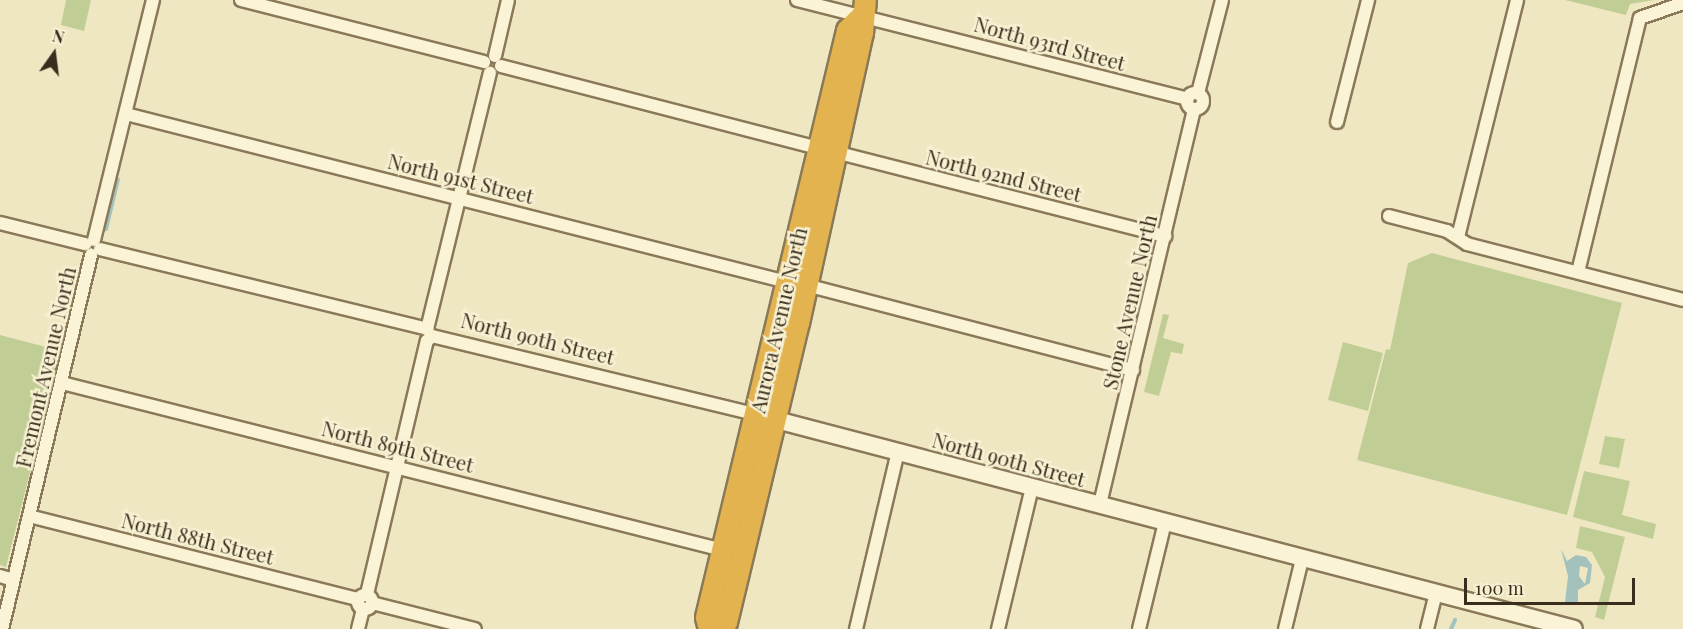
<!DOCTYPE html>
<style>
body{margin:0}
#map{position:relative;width:1683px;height:629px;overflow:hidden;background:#efe7c2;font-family:"Playfair Display",serif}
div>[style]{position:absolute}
.green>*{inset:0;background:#c0ce95}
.water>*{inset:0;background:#a4c2bd}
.stream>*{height:4px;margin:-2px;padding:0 2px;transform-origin:2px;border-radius:2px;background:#a4c2bd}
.roads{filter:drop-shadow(2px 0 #8a7958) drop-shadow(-2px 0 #8a7958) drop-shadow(0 2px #8a7958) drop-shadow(0 -2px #8a7958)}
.street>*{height:12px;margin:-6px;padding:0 6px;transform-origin:6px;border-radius:6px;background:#faf3d5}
.street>.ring{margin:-6px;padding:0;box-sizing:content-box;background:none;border:12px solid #faf3d5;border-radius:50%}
.secondary>*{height:16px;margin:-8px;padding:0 8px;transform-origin:8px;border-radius:8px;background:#faf3d5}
.highway>*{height:21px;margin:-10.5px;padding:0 10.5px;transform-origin:10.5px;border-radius:10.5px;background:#e2b34f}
span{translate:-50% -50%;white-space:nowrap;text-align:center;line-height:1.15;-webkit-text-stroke:5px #f7f0d2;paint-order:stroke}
.street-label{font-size:20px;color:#392e1d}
.north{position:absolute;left:24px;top:24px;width:60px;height:60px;-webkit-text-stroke:4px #f7f0d2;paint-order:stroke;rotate:14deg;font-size:16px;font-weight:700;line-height:24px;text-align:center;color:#392e1d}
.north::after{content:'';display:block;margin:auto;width:21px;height:27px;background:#392e1d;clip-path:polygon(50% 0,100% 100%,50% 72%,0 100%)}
.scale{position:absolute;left:1464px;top:578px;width:171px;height:27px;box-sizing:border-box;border:3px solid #392e1d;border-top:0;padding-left:8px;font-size:18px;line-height:21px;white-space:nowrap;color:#392e1d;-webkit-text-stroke:4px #f7f0d2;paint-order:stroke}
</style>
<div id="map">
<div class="green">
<div style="clip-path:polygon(66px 0,91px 0,84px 31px,61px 25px)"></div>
<div style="clip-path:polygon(1565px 0,1654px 0,1630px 4px,1626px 15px)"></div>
<div style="clip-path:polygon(1432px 253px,1622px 303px,1567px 515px,1357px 460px,1386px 349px,1390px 350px,1408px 263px)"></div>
<div style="clip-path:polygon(1163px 314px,1169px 315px,1163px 338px,1184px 344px,1182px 354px,1171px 352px,1159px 396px,1144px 392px)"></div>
<div style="clip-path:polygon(0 335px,61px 351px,6px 567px,0 565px)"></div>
<div style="clip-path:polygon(1343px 342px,1383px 353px,1368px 411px,1328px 400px)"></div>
<div style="clip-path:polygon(1605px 436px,1625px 439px,1619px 468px,1599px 464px)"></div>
<div style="clip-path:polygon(1584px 471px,1630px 481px,1622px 515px,1656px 524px,1653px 539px,1573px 517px)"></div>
<div style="clip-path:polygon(1580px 526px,1625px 537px,1604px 620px,1595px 617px,1605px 577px,1592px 552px,1576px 548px)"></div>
</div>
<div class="water">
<div style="clip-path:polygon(evenodd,1561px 549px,1567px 561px,1576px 555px,1586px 557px,1592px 565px,1590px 583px,1578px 590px,1578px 605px,1565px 602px,1568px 576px,1561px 549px,1580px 566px,1588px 568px,1585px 584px,1579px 576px,1580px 566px)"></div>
</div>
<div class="stream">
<div style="left:106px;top:229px;width:51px;rotate:-76.5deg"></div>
<div style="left:1451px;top:629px;width:10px;rotate:-66deg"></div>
</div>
<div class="roads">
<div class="street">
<div style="left:241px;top:0;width:251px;rotate:14.3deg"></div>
<div style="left:797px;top:0;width:403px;rotate:14.2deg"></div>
<div style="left:495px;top:56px;width:57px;rotate:-76.9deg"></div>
<div style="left:501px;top:66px;width:328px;rotate:14.5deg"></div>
<div class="ring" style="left:1187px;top:93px;width:4px;height:4px"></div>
<div style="left:1198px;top:93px;width:96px;rotate:-75.5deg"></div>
<div style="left:126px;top:114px;width:682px;rotate:14.26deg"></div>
<div style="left:1337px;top:122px;width:126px;rotate:-75.7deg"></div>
<div style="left:835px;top:152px;width:341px;rotate:14.3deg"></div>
<div style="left:1389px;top:216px;width:60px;rotate:14.5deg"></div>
<div style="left:1447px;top:231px;width:24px;rotate:33deg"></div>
<div style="left:1467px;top:244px;width:223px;rotate:14.5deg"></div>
<div style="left:0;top:223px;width:88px;rotate:13.9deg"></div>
<div style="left:1458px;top:237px;width:244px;rotate:-76deg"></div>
<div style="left:94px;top:240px;width:247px;rotate:-76.2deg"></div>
<div style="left:100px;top:249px;width:337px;rotate:13.7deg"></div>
<div style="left:427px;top:329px;width:264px;rotate:-76.2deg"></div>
<div style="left:1578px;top:272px;width:261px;rotate:-76.3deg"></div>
<div style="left:1640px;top:18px;width:46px;rotate:-19.2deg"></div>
<div style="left:806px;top:285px;width:338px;rotate:14.6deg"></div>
<div style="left:62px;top:383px;width:682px;rotate:14.18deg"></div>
<div style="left:1100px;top:504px;width:406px;rotate:-76.6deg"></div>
<div style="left:29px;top:516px;width:339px;rotate:14.2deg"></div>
<div style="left:0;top:576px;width:14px;rotate:17deg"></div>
<div style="left:367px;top:594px;width:260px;rotate:-76.7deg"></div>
<div style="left:427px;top:341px;width:7px;rotate:-45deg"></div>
<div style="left:432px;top:336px;width:332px;rotate:13.6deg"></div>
<div class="ring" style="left:358px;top:595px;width:2px;height:2px"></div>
<div style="left:372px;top:603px;width:106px;rotate:14.2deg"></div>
<div style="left:2px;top:629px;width:385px;rotate:-76.6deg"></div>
<div style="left:358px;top:629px;width:21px;rotate:-76deg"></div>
<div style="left:856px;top:629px;width:183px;rotate:-76.7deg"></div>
<div style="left:998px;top:629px;width:146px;rotate:-76.5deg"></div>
<div style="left:1139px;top:629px;width:110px;rotate:-76.3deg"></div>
<div style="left:1285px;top:629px;width:72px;rotate:-76.3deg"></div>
<div style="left:1427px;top:629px;width:37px;rotate:-76deg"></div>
</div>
<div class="secondary">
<div style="left:765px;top:417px;width:836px;rotate:14.68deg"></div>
</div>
<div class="highway">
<div style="left:709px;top:629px;width:12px;rotate:-104deg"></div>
<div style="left:706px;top:617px;width:604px;rotate:-76.49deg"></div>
<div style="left:847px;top:30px;width:20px;rotate:-45deg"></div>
<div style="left:720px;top:629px;width:9px;rotate:-49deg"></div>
<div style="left:726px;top:622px;width:308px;rotate:-76.5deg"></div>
<div style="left:798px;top:323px;width:297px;rotate:-77.6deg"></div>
<div style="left:862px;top:33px;width:33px;rotate:-85deg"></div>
</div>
</div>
<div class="street-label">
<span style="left:1050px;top:43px;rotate:15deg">North 93rd Street</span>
<span style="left:1004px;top:175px;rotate:14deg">North 92nd Street</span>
<span style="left:461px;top:178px;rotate:14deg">North 91st Street</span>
<span style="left:1129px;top:302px;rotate:-77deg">Stone Avenue North</span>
<span style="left:778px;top:320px;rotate:-77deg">Aurora Avenue North</span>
<span style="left:538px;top:338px;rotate:14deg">North 90th Street</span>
<span style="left:45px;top:367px;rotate:-77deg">Fremont Avenue North</span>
<span style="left:398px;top:446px;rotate:14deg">North 89th Street</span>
<span style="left:1009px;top:459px;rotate:15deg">North 90th Street</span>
<span style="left:198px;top:538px;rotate:14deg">North 88th Street</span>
</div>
<div class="north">N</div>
<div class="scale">100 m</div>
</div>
